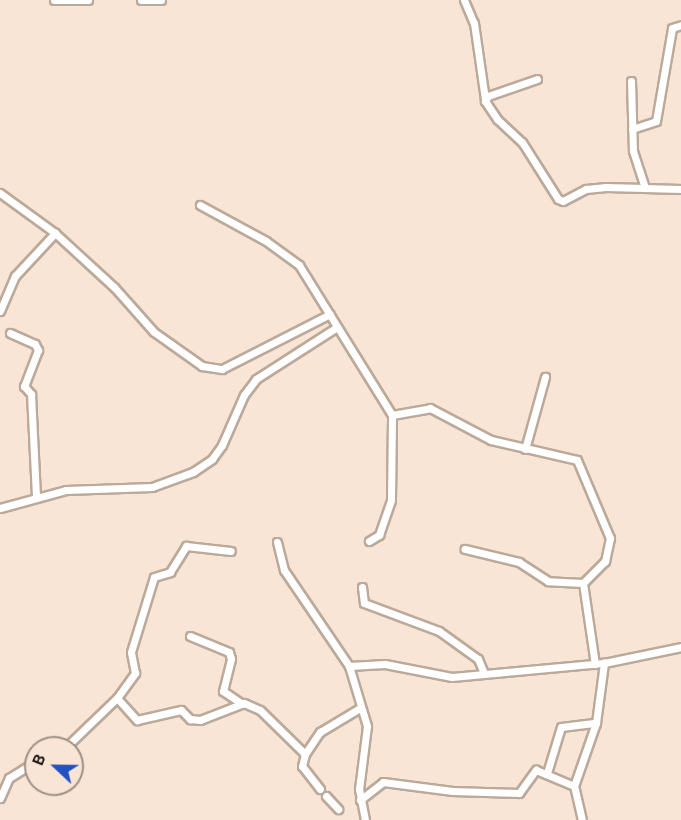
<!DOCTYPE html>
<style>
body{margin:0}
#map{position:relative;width:681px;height:820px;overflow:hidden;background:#f8e5d5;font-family:"DM Sans",sans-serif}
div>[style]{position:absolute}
.roads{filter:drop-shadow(2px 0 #bba99a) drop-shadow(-2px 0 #bba99a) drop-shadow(0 2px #bba99a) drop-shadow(0 -2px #bba99a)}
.street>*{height:7px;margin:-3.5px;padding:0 3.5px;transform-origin:3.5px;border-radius:3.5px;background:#fff}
span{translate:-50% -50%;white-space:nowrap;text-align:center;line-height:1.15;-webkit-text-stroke:6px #f8e5d5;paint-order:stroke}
.north{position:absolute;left:24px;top:736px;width:60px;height:60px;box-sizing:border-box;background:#f8e5d5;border:2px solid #9f9185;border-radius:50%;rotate:292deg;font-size:16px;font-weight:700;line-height:24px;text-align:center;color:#19130e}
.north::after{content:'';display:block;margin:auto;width:21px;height:27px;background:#2550bf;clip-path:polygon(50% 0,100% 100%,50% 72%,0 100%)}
</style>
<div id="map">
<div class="roads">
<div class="street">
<div style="left:54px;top:0;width:34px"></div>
<div style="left:141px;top:0;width:20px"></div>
<div style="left:464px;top:0;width:25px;rotate:67deg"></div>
<div style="left:474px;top:23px;width:77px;rotate:81.8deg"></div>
<div style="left:537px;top:79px;width:52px;rotate:160.9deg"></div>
<div style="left:488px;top:96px;width:6px;rotate:121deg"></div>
<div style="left:485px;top:101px;width:22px;rotate:56deg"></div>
<div style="left:497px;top:119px;width:34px;rotate:43deg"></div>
<div style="left:522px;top:142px;width:67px;rotate:57.7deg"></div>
<div style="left:558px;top:199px;width:5px;rotate:22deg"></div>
<div style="left:563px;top:201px;width:26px;rotate:-28deg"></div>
<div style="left:586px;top:189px;width:20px;rotate:-6deg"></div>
<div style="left:606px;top:187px;width:75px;rotate:1.5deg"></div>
<div style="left:631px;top:81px;width:70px;rotate:88.4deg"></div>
<div style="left:633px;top:151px;width:38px;rotate:72deg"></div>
<div style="left:632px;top:129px;width:25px;rotate:-18deg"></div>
<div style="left:656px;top:121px;width:94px;rotate:-80.2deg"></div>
<div style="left:672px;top:28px;width:9px;rotate:-18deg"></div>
<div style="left:0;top:193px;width:68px;rotate:36deg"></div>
<div style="left:55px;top:233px;width:80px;rotate:42.5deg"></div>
<div style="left:114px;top:287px;width:60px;rotate:48.4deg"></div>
<div style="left:154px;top:332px;width:59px;rotate:35.3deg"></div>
<div style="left:202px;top:366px;width:20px;rotate:9deg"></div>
<div style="left:222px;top:369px;width:121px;rotate:-27deg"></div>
<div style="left:200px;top:205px;width:75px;rotate:28.6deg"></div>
<div style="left:266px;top:241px;width:41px;rotate:36deg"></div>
<div style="left:299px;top:265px;width:176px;rotate:58.2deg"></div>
<div style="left:392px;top:415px;width:39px;rotate:-10deg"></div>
<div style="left:430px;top:408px;width:69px;rotate:27.7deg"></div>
<div style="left:491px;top:440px;width:88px;rotate:13.1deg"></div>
<div style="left:577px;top:460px;width:85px;rotate:67.1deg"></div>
<div style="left:610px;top:538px;width:24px;rotate:102deg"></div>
<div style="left:605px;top:561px;width:31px;rotate:135deg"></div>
<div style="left:583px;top:583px;width:35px;rotate:-177deg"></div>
<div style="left:548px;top:581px;width:35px;rotate:-147deg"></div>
<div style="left:519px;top:562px;width:56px;rotate:-166.5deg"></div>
<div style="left:0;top:311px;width:38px;rotate:-67deg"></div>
<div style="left:15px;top:276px;width:59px;rotate:-47.1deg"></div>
<div style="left:10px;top:333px;width:27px;rotate:24deg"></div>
<div style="left:35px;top:344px;width:7px;rotate:63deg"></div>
<div style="left:38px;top:350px;width:39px;rotate:111deg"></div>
<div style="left:24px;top:386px;width:11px;rotate:49deg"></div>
<div style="left:31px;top:394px;width:104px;rotate:87.2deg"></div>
<div style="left:525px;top:449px;width:75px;rotate:-74.5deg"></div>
<div style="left:0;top:508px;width:68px;rotate:-15.3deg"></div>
<div style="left:66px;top:490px;width:86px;rotate:-2deg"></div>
<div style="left:152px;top:487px;width:44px;rotate:-20.1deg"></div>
<div style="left:193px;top:472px;width:23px;rotate:-34deg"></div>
<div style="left:212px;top:459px;width:17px;rotate:-54deg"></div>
<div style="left:222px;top:445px;width:55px;rotate:-66.3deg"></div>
<div style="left:244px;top:395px;width:20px;rotate:-53deg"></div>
<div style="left:256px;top:379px;width:96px;rotate:-32.7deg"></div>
<div style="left:369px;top:541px;width:12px;rotate:-31deg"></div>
<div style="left:379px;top:535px;width:37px;rotate:-71deg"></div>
<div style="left:391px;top:500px;width:85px;rotate:-89.3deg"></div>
<div style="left:277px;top:542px;width:29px;rotate:76deg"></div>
<div style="left:284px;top:570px;width:116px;rotate:55.9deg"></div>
<div style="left:349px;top:666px;width:63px;rotate:73.3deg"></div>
<div style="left:367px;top:726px;width:64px;rotate:97.2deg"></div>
<div style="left:359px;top:789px;width:32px;rotate:79deg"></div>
<div style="left:583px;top:583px;width:82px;rotate:81.6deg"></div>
<div style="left:362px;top:587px;width:16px;rotate:83deg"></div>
<div style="left:364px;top:603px;width:80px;rotate:20.5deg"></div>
<div style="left:439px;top:631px;width:48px;rotate:35.7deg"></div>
<div style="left:478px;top:659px;width:15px;rotate:67deg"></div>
<div style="left:190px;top:636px;width:42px;rotate:22.3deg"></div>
<div style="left:229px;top:652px;width:7px;rotate:74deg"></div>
<div style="left:231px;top:659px;width:33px;rotate:104deg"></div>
<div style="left:223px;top:691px;width:23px;rotate:34deg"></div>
<div style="left:349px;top:666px;width:36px;rotate:-3deg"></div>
<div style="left:385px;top:664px;width:68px;rotate:11deg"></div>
<div style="left:452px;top:677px;width:153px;rotate:-5.3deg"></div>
<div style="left:604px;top:663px;width:79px;rotate:-11.7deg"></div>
<div style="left:117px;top:698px;width:30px;rotate:48deg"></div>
<div style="left:137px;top:720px;width:45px;rotate:-12.8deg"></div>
<div style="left:181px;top:710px;width:13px;rotate:45deg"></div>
<div style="left:190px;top:719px;width:10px;rotate:6deg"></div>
<div style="left:200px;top:720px;width:47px;rotate:-21.1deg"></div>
<div style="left:244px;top:703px;width:17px;rotate:24deg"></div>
<div style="left:260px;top:710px;width:63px;rotate:44.4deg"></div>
<div style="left:65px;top:748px;width:72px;rotate:-43.9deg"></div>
<div style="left:117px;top:698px;width:31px;rotate:-54deg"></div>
<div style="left:135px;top:673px;width:21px;rotate:-101deg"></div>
<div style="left:131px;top:652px;width:78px;rotate:-73deg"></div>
<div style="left:154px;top:577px;width:17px;rotate:-17deg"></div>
<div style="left:170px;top:572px;width:31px;rotate:-58deg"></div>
<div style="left:186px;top:546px;width:45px;rotate:6.3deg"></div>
<div style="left:547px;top:773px;width:48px;rotate:-73.1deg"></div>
<div style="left:561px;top:727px;width:35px;rotate:-7deg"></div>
<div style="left:320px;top:789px;width:29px;rotate:-128deg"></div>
<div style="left:302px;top:766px;width:12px;rotate:-76deg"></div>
<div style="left:305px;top:754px;width:27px;rotate:-56deg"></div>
<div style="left:320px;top:732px;width:47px;rotate:-31deg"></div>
<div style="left:326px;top:796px;width:18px;rotate:47deg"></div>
<div style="left:0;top:798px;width:22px;rotate:-66deg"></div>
<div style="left:9px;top:778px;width:32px;rotate:-32deg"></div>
<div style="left:360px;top:800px;width:29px;rotate:-38deg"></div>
<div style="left:383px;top:782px;width:70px;rotate:7.4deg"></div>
<div style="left:452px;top:791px;width:67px;rotate:1.7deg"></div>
<div style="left:519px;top:793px;width:29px;rotate:-54deg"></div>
<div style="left:536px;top:770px;width:41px;rotate:22.8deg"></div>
<div style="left:582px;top:820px;width:35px;rotate:-103deg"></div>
<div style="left:574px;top:786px;width:67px;rotate:-70.8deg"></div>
<div style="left:596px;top:723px;width:61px;rotate:-82.4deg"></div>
</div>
</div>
<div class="north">B</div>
</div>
